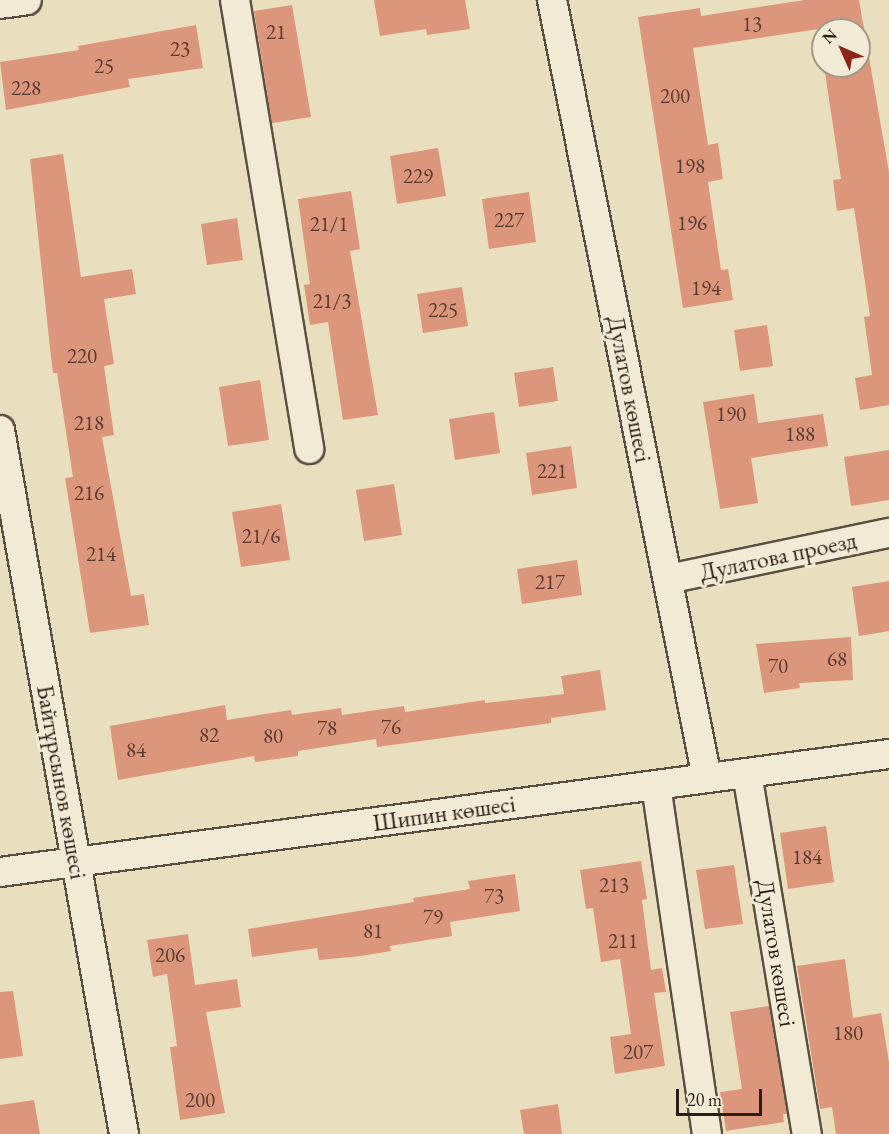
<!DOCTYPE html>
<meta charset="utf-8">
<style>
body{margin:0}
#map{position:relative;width:889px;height:1134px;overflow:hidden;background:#e9dfbf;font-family:"EB Garamond",serif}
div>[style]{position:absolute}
.building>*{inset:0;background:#dc967c}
.roads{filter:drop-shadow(2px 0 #5c4e40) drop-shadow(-2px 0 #5c4e40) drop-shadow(0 2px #5c4e40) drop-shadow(0 -2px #5c4e40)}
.minor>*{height:28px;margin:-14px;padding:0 14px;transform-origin:14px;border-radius:14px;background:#f1ead5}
span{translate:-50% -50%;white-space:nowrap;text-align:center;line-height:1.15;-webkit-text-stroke:6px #f1ead5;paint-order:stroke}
.number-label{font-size:21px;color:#593b30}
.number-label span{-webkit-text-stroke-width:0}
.street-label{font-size:24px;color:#2d1d16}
.north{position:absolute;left:811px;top:18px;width:60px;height:60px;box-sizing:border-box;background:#f1ead5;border:2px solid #a39889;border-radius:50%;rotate:315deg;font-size:16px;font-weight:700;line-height:24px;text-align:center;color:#2d1d16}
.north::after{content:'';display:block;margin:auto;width:21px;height:27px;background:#8f2418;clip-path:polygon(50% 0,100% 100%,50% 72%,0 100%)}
.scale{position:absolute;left:676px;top:1089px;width:86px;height:27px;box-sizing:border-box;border:3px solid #2d1d16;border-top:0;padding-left:8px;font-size:18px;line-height:21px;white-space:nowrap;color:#2d1d16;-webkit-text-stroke:4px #f1ead5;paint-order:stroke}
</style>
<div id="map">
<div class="building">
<div style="clip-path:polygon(374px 0,465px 0,470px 29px,427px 35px,426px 29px,380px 36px)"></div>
<div style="clip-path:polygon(805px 0,859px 0,889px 172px,889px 405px,860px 410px,855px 378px,872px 375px,864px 317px,870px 316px,854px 208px,837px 211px,833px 180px,841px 179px,824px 66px,859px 66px,859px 30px,823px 30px,823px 56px,819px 29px,693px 48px,708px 145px,718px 143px,723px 179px,708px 182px,721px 270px,728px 269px,733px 300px,683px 308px,638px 17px,700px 8px,701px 16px)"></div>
<div style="clip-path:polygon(292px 5px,311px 117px,272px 123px,254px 11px)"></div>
<div style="clip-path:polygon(196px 25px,203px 68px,128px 79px,130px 87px,6px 110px,0 62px,79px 50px,78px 46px)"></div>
<div style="clip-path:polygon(438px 148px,446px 196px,397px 204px,390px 156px)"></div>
<div style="clip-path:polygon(63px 154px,81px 277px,132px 269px,136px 294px,104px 299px,114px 364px,104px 366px,114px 435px,102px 437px,131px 596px,144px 594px,149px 625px,90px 633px,65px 478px,73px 477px,57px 373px,53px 373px,50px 348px,30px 159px)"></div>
<div style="clip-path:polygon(351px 191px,360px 249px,350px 251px,378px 415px,343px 420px,328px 322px,310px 325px,304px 285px,310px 284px,298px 199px)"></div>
<div style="clip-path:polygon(529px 192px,536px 242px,489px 249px,482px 199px)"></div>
<div style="clip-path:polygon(237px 218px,243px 260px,207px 265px,201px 224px)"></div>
<div style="clip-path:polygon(462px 287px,468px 326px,423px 333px,417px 294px)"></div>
<div style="clip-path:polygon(767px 325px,773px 366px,740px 371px,734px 330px)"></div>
<div style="clip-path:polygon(553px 367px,558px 401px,519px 407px,514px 373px)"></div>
<div style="clip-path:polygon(260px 380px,269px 440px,228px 446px,219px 387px)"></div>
<div style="clip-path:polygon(754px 394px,758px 423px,823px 414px,828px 446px,751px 458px,758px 503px,720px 509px,703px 402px)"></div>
<div style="clip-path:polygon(494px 412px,500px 453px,455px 460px,449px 419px)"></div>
<div style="clip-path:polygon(571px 446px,577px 488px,532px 495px,526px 453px)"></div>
<div style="clip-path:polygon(889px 450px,889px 500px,851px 506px,844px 457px)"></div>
<div style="clip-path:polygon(394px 484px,402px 535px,364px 541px,356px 490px)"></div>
<div style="clip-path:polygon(281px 504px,290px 560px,241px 567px,232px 512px)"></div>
<div style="clip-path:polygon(577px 560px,582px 595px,522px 604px,517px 569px)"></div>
<div style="clip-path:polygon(889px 581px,889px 631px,859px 636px,852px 587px)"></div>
<div style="clip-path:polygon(851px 637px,853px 680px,799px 683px,800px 688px,764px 693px,756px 644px)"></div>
<div style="clip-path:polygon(600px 670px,606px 710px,551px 718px,551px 723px,377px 747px,376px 739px,298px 751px,298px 756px,255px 762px,254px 756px,118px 780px,110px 726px,225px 705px,227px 720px,291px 710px,292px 715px,341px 708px,342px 715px,404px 706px,405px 712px,485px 700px,485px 703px,564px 694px,561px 676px)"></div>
<div style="clip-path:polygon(826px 826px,834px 882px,788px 889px,780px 833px)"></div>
<div style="clip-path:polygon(641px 861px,647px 899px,642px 900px,651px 970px,662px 968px,666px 992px,654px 993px,665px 1066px,615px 1074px,610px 1037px,631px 1034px,620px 959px,601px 962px,593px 908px,586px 909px,580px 870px)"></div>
<div style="clip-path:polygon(734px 865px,743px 924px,705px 929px,696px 870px)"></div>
<div style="clip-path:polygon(515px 874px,520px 911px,450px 922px,452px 936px,390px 946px,391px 951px,361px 956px,319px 960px,317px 948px,252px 957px,248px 929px,414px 902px,413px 898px,470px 889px,468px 881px)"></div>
<div style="clip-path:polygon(188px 934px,195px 985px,237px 979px,241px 1007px,206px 1012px,225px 1113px,180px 1120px,170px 1047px,177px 1046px,167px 974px,153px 977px,147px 940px)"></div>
<div style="clip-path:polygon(845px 959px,853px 1018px,881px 1013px,889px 1062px,889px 1134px,836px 1134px,832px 1107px,820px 1109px,797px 966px)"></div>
<div style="clip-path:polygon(13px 991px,23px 1056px,0 1059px,0 992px)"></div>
<div style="clip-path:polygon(769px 1006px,787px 1114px,783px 1114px,784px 1122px,726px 1131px,720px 1092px,742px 1089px,730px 1012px)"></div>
<div style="clip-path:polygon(34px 1100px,40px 1134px,0 1134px,0 1105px)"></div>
<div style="clip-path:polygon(558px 1104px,562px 1134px,524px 1134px,520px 1110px)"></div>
</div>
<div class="roads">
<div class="minor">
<div style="left:235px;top:0;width:455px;rotate:80.6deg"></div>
<div style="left:552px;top:0;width:793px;rotate:78.73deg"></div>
<div style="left:0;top:4px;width:27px;rotate:-8deg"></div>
<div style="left:0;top:430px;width:715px;rotate:80.01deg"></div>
<div style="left:668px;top:579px;width:226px;rotate:-11.8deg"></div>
<div style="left:747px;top:773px;width:366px;rotate:80.6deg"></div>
<div style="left:656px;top:785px;width:353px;rotate:81.7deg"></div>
<div style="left:0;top:872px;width:897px;rotate:-7.56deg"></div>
</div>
</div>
<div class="number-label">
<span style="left:752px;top:24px">13</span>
<span style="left:276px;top:32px">21</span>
<span style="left:180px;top:49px">23</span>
<span style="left:104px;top:66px">25</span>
<span style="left:26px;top:88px">228</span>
<span style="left:675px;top:96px">200</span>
<span style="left:690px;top:166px">198</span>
<span style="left:418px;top:176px">229</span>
<span style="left:509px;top:220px">227</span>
<span style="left:692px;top:223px">196</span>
<span style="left:329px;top:224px">21/1</span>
<span style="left:706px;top:288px">194</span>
<span style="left:332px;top:301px">21/3</span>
<span style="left:443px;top:310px">225</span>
<span style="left:82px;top:356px">220</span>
<span style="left:731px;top:414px">190</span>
<span style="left:89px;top:423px">218</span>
<span style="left:800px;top:434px">188</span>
<span style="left:552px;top:471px">221</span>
<span style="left:89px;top:493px">216</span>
<span style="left:261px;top:536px">21/6</span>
<span style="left:101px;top:554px">214</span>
<span style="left:550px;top:582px">217</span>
<span style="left:837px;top:659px">68</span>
<span style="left:778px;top:666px">70</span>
<span style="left:391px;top:727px">76</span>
<span style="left:327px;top:728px">78</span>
<span style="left:209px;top:735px">82</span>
<span style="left:273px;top:736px">80</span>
<span style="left:136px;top:750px">84</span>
<span style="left:807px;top:857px">184</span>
<span style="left:614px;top:885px">213</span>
<span style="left:494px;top:896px">73</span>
<span style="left:433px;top:917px">79</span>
<span style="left:373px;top:931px">81</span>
<span style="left:623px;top:941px">211</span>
<span style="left:170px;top:955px">206</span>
<span style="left:848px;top:1033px">180</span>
<span style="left:638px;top:1052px">207</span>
<span style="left:200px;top:1100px">200</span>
</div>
<div class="street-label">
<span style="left:630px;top:389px;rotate:79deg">Дулатов көшесі</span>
<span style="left:778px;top:556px;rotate:-12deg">Дулатова проезд</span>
<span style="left:62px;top:782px;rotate:80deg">Байтұрсынов көшесі</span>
<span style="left:444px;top:813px;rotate:-8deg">Шипин көшесі</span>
<span style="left:777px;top:953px;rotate:81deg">Дулатов көшесі</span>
</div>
<div class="north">N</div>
<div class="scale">20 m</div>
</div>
